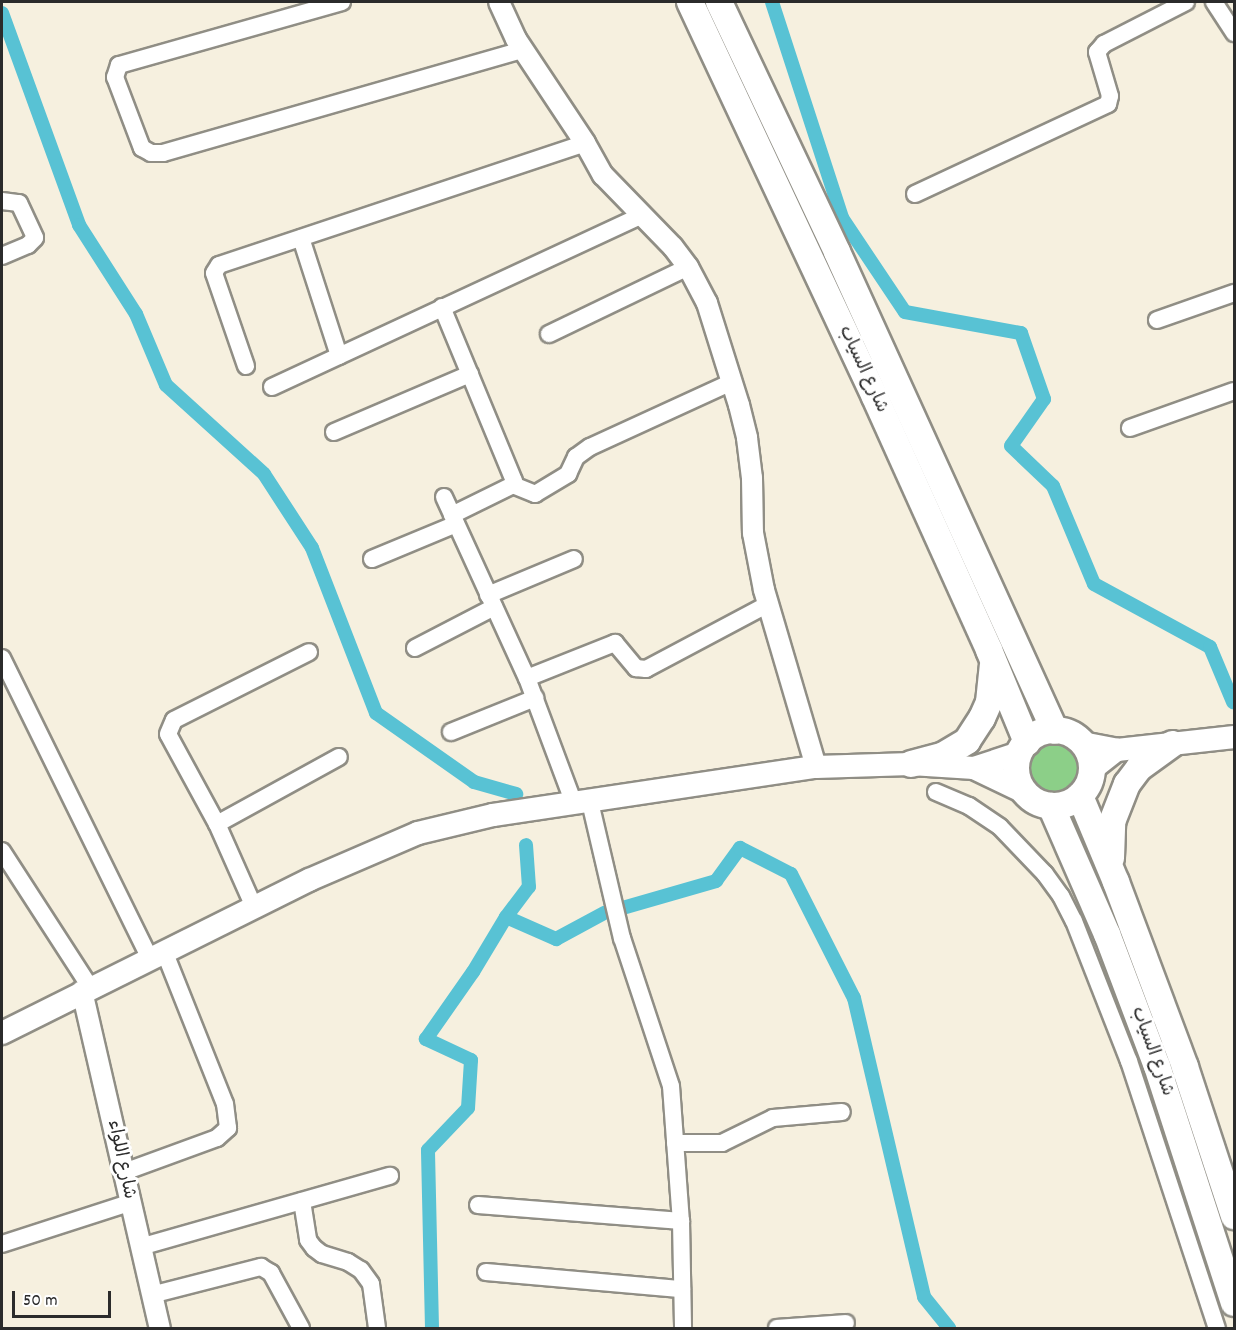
<!DOCTYPE html>
<meta charset="utf-8">
<style>
body{margin:0}
#map{position:relative;width:1236px;height:1330px;overflow:hidden;background:#f6f0df;font-family:Dekko,"Playpen Sans Arabic",sans-serif}
div>[style]{position:absolute}
.green>*{inset:0;background:#8ccf88}
.round{border-radius:50%}
.canal>*{height:14px;margin:-7px;padding:0 7px;transform-origin:7px;border-radius:7px;background:#58c2d4}
.roads{filter:drop-shadow(2px 0 #908e85) drop-shadow(-2px 0 #908e85) drop-shadow(0 2px #908e85) drop-shadow(0 -2px #908e85)}
.minor>*{height:16px;margin:-8px;padding:0 8px;transform-origin:8px;border-radius:8px;background:#fff}
.tertiary>*{height:20px;margin:-10px;padding:0 10px;transform-origin:10px;border-radius:10px;background:#fff}
.secondary>*{height:22px;margin:-11px;padding:0 11px;transform-origin:11px;border-radius:11px;background:#fff}
.primary>*{height:26px;margin:-13px;padding:0 13px;transform-origin:13px;border-radius:13px;background:#fff}
.primary>.ring{margin:-13px;padding:0;box-sizing:content-box;background:none;border:26px solid #fff;border-radius:50%}
span{translate:-50% -50%;white-space:nowrap;text-align:center;line-height:1.15;-webkit-text-stroke:6px #fff;paint-order:stroke}
.street-label{font-size:18px;color:#2b2b2b}
.frame{position:absolute;inset:0;border:3px solid #2b2b2b;pointer-events:none}
.scale{position:absolute;left:12px;top:1291px;width:99px;height:27px;box-sizing:border-box;border:3px solid #2b2b2b;border-top:0;padding-left:8px;font-size:18px;line-height:21px;white-space:nowrap;color:#2b2b2b;-webkit-text-stroke:4px #fff;paint-order:stroke}
</style>
<div id="map">
<div class="green">
<div class="round" style="left:1023px;top:739px;width:60px;height:60px"></div>
</div>
<div class="canal">
<div style="left:772px;top:2px;width:227px;rotate:72deg"></div>
<div style="left:842px;top:218px;width:113px;rotate:56.2deg"></div>
<div style="left:905px;top:312px;width:118px;rotate:10.3deg"></div>
<div style="left:1021px;top:333px;width:70px;rotate:70.8deg"></div>
<div style="left:1044px;top:399px;width:57px;rotate:125.1deg"></div>
<div style="left:1011px;top:446px;width:58px;rotate:43.6deg"></div>
<div style="left:1053px;top:486px;width:106px;rotate:67.3deg"></div>
<div style="left:1094px;top:584px;width:132px;rotate:28.5deg"></div>
<div style="left:1210px;top:647px;width:60px;rotate:67.3deg"></div>
<div style="left:2px;top:13px;width:226px;rotate:70deg"></div>
<div style="left:79px;top:225px;width:106px;rotate:57.4deg"></div>
<div style="left:136px;top:314px;width:77px;rotate:67.1deg"></div>
<div style="left:166px;top:385px;width:132px;rotate:42.2deg"></div>
<div style="left:264px;top:474px;width:88px;rotate:57deg"></div>
<div style="left:312px;top:548px;width:177px;rotate:68.8deg"></div>
<div style="left:376px;top:713px;width:120px;rotate:35.1deg"></div>
<div style="left:474px;top:782px;width:44px;rotate:15.9deg"></div>
<div style="left:626px;top:907px;width:94px;rotate:-16.1deg"></div>
<div style="left:716px;top:881px;width:41px;rotate:-54deg"></div>
<div style="left:740px;top:848px;width:57px;rotate:27deg"></div>
<div style="left:791px;top:874px;width:139px;rotate:63.1deg"></div>
<div style="left:854px;top:998px;width:307px;rotate:76.8deg"></div>
<div style="left:924px;top:1297px;width:40px;rotate:51deg"></div>
<div style="left:506px;top:917px;width:55px;rotate:23.7deg"></div>
<div style="left:556px;top:939px;width:55px;rotate:-28.4deg"></div>
<div style="left:432px;top:1328px;width:178px;rotate:-91.3deg"></div>
<div style="left:428px;top:1150px;width:58px;rotate:-46.4deg"></div>
<div style="left:468px;top:1108px;width:48px;rotate:-86.4deg"></div>
<div style="left:471px;top:1060px;width:50px;rotate:-155deg"></div>
<div style="left:426px;top:1039px;width:82px;rotate:-55deg"></div>
<div style="left:473px;top:972px;width:64px;rotate:-59deg"></div>
<div style="left:506px;top:917px;width:38px;rotate:-53deg"></div>
<div style="left:529px;top:887px;width:42px;rotate:-94.1deg"></div>
</div>
<div class="roads">
<div class="minor">
<div style="left:342px;top:2px;width:232px;rotate:164.2deg"></div>
<div style="left:119px;top:65px;width:13px;rotate:108deg"></div>
<div style="left:115px;top:77px;width:76px;rotate:69.2deg"></div>
<div style="left:142px;top:148px;width:10px;rotate:29deg"></div>
<div style="left:151px;top:153px;width:12px"></div>
<div style="left:163px;top:153px;width:374px;rotate:-16deg"></div>
<div style="left:1214px;top:2px;width:37px;rotate:57deg"></div>
<div style="left:915px;top:194px;width:213px;rotate:-25deg"></div>
<div style="left:1108px;top:104px;width:8px;rotate:-76deg"></div>
<div style="left:1110px;top:96px;width:46px;rotate:-106.5deg"></div>
<div style="left:1097px;top:52px;width:11px;rotate:-49deg"></div>
<div style="left:1104px;top:44px;width:92px;rotate:-27.1deg"></div>
<div style="left:2px;top:201px;width:17px;rotate:7deg"></div>
<div style="left:19px;top:203px;width:38px;rotate:65deg"></div>
<div style="left:35px;top:238px;width:10px;rotate:135deg"></div>
<div style="left:28px;top:245px;width:28px;rotate:157deg"></div>
<div style="left:301px;top:238px;width:124px;rotate:72.1deg"></div>
<div style="left:442px;top:307px;width:188px;rotate:67.5deg"></div>
<div style="left:514px;top:481px;width:4px;rotate:104deg"></div>
<div style="left:513px;top:485px;width:68px;rotate:153.8deg"></div>
<div style="left:1157px;top:320px;width:82px;rotate:-19.3deg"></div>
<div style="left:549px;top:334px;width:154px;rotate:-25.7deg"></div>
<div style="left:246px;top:366px;width:98px;rotate:-109deg"></div>
<div style="left:214px;top:273px;width:9px;rotate:-58deg"></div>
<div style="left:219px;top:265px;width:386px;rotate:-18.4deg"></div>
<div style="left:272px;top:387px;width:409px;rotate:-24.9deg"></div>
<div style="left:1130px;top:428px;width:110px;rotate:-19.6deg"></div>
<div style="left:334px;top:432px;width:148px;rotate:-23.1deg"></div>
<div style="left:513px;top:485px;width:24px;rotate:22deg"></div>
<div style="left:535px;top:494px;width:39px;rotate:-31deg"></div>
<div style="left:568px;top:474px;width:19px;rotate:-65deg"></div>
<div style="left:576px;top:457px;width:17px;rotate:-36deg"></div>
<div style="left:590px;top:447px;width:156px;rotate:-24.6deg"></div>
<div style="left:444px;top:497px;width:199px;rotate:65.4deg"></div>
<div style="left:527px;top:678px;width:134px;rotate:69.5deg"></div>
<div style="left:372px;top:559px;width:91px;rotate:-22.6deg"></div>
<div style="left:488px;top:595px;width:93px;rotate:-22.7deg"></div>
<div style="left:415px;top:648px;width:89px;rotate:-27.4deg"></div>
<div style="left:2px;top:658px;width:333px;rotate:63.8deg"></div>
<div style="left:527px;top:678px;width:95px;rotate:-21.7deg"></div>
<div style="left:615px;top:643px;width:33px;rotate:50deg"></div>
<div style="left:636px;top:668px;width:10px;rotate:6deg"></div>
<div style="left:646px;top:669px;width:138px;rotate:-28deg"></div>
<div style="left:451px;top:732px;width:91px;rotate:-22deg"></div>
<div style="left:936px;top:792px;width:36px;rotate:23deg"></div>
<div style="left:969px;top:806px;width:37px;rotate:34deg"></div>
<div style="left:1000px;top:827px;width:65px;rotate:46.2deg"></div>
<div style="left:1045px;top:874px;width:27px;rotate:54deg"></div>
<div style="left:1061px;top:896px;width:28px;rotate:63deg"></div>
<div style="left:1074px;top:921px;width:150px;rotate:68.6deg"></div>
<div style="left:1129px;top:1061px;width:281px;rotate:71.8deg"></div>
<div style="left:590px;top:802px;width:140px;rotate:76.8deg"></div>
<div style="left:622px;top:938px;width:156px;rotate:71.7deg"></div>
<div style="left:671px;top:1086px;width:135px;rotate:85.8deg"></div>
<div style="left:681px;top:1221px;width:107px;rotate:88.9deg"></div>
<div style="left:217px;top:824px;width:139px;rotate:-28.8deg"></div>
<div style="left:2px;top:851px;width:162px;rotate:57.1deg"></div>
<div style="left:254px;top:907px;width:91px;rotate:-114deg"></div>
<div style="left:217px;top:824px;width:102px;rotate:-118.6deg"></div>
<div style="left:168px;top:734px;width:15px;rotate:-67deg"></div>
<div style="left:174px;top:720px;width:151px;rotate:-26.7deg"></div>
<div style="left:675px;top:1143px;width:47px"></div>
<div style="left:722px;top:1143px;width:57px;rotate:-26.1deg"></div>
<div style="left:773px;top:1118px;width:69px;rotate:-5deg"></div>
<div style="left:124px;top:1172px;width:99px;rotate:-20.1deg"></div>
<div style="left:217px;top:1138px;width:15px;rotate:-42deg"></div>
<div style="left:228px;top:1128px;width:24px;rotate:-97deg"></div>
<div style="left:225px;top:1104px;width:165px;rotate:-111.7deg"></div>
<div style="left:302px;top:1201px;width:39px;rotate:81deg"></div>
<div style="left:308px;top:1240px;width:10px;rotate:53deg"></div>
<div style="left:314px;top:1248px;width:10px;rotate:37deg"></div>
<div style="left:322px;top:1254px;width:27px;rotate:17deg"></div>
<div style="left:348px;top:1262px;width:15px;rotate:32deg"></div>
<div style="left:361px;top:1270px;width:17px;rotate:54deg"></div>
<div style="left:371px;top:1284px;width:44px;rotate:82.2deg"></div>
<div style="left:478px;top:1205px;width:204px;rotate:4.5deg"></div>
<div style="left:2px;top:1244px;width:133px;rotate:-17.9deg"></div>
<div style="left:140px;top:1247px;width:260px;rotate:-15.9deg"></div>
<div style="left:486px;top:1272px;width:197px;rotate:5deg"></div>
<div style="left:151px;top:1295px;width:114px;rotate:-14.3deg"></div>
<div style="left:261px;top:1267px;width:12px;rotate:31deg"></div>
<div style="left:271px;top:1273px;width:63px;rotate:61.4deg"></div>
<div style="left:777px;top:1328px;width:69px;rotate:-4.1deg"></div>
</div>
<div class="tertiary">
<div style="left:499px;top:2px;width:41px;rotate:65.3deg"></div>
<div style="left:516px;top:39px;width:125px;rotate:56.4deg"></div>
<div style="left:585px;top:143px;width:37px;rotate:61deg"></div>
<div style="left:603px;top:175px;width:100px;rotate:45.8deg"></div>
<div style="left:673px;top:247px;width:25px;rotate:53deg"></div>
<div style="left:688px;top:267px;width:41px;rotate:62.2deg"></div>
<div style="left:707px;top:303px;width:107px;rotate:72.6deg"></div>
<div style="left:739px;top:405px;width:34px;rotate:76deg"></div>
<div style="left:747px;top:438px;width:40px;rotate:82.9deg"></div>
<div style="left:752px;top:478px;width:55px;rotate:89deg"></div>
<div style="left:753px;top:533px;width:58px;rotate:79.1deg"></div>
<div style="left:764px;top:590px;width:184px;rotate:73.6deg"></div>
<div style="left:82px;top:991px;width:346px;rotate:77deg"></div>
</div>
<div class="secondary">
<div style="left:1082px;top:743px;width:36px;rotate:11deg"></div>
<div style="left:1117px;top:750px;width:118px;rotate:-6.3deg"></div>
<div style="left:974px;top:768px;width:55px;rotate:25.6deg"></div>
<div style="left:1091px;top:770px;width:33px;rotate:-38deg"></div>
<div style="left:2px;top:1033px;width:343px;rotate:-26.5deg"></div>
<div style="left:309px;top:880px;width:119px;rotate:-23.3deg"></div>
<div style="left:418px;top:833px;width:77px;rotate:-13.5deg"></div>
<div style="left:493px;top:815px;width:327px;rotate:-8.5deg"></div>
<div style="left:816px;top:767px;width:95px;rotate:-1.8deg"></div>
<div style="left:911px;top:764px;width:63px;rotate:3.6deg"></div>
<div style="left:974px;top:768px;width:47px;rotate:-18.4deg"></div>
</div>
<div class="primary">
<div style="left:690px;top:2px;width:436px;rotate:64.9deg"></div>
<div style="left:875px;top:397px;width:277px;rotate:65.7deg"></div>
<div style="left:989px;top:650px;width:100px;rotate:67.6deg"></div>
<div style="left:719px;top:2px;width:276px;rotate:64.7deg"></div>
<div style="left:837px;top:252px;width:526px;rotate:65.53deg"></div>
<div class="ring" style="left:1016px;top:730px;width:50px;height:50px"></div>
<div style="left:911px;top:764px;width:34px;rotate:-15deg"></div>
<div style="left:944px;top:755px;width:27px;rotate:-31deg"></div>
<div style="left:967px;top:741px;width:27px;rotate:-57deg"></div>
<div style="left:982px;top:718px;width:17px;rotate:-66deg"></div>
<div style="left:989px;top:702px;width:36px;rotate:-84deg"></div>
<div style="left:1080px;top:796px;width:93px;rotate:67.3deg"></div>
<div style="left:1116px;top:882px;width:197px;rotate:69.5deg"></div>
<div style="left:1185px;top:1067px;width:157px;rotate:71.8deg"></div>
<div style="left:1051px;top:806px;width:140px;rotate:66.4deg"></div>
<div style="left:1107px;top:934px;width:141px;rotate:69.3deg"></div>
<div style="left:1157px;top:1066px;width:249px;rotate:72deg"></div>
<div style="left:1111px;top:858px;width:36px;rotate:-88deg"></div>
<div style="left:1112px;top:822px;width:41px;rotate:-68.5deg"></div>
<div style="left:1127px;top:784px;width:20px;rotate:-53deg"></div>
<div style="left:1139px;top:768px;width:41px;rotate:-36deg"></div>
</div>
</div>
<div class="street-label">
<span style="left:862px;top:370px;rotate:65deg">شارع السياب</span>
<span style="left:1151px;top:1052px;rotate:70deg">شارع السياب</span>
<span style="left:120px;top:1160px;rotate:78deg">شارع اللواء</span>
</div>
<div class="frame"></div>
<div class="scale">50 m</div>
</div>
